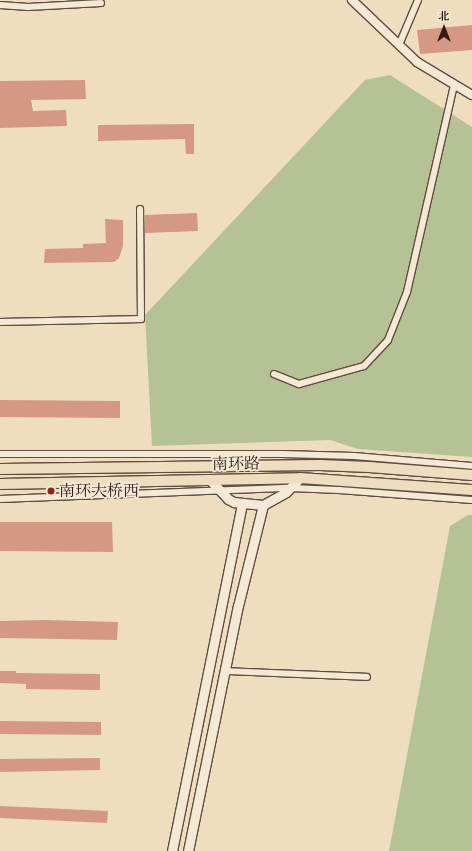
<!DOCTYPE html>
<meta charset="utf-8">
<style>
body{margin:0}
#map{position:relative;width:472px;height:851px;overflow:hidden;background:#efddbf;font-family:"EB Garamond","Noto Serif SC",serif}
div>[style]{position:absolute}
.green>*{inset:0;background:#b5c295}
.building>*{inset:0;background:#d59884}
.roads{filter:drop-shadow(1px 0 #604d3f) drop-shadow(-1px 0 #604d3f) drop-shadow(0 1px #604d3f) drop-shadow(0 -1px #604d3f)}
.minor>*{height:6px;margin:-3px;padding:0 3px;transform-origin:3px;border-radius:3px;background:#f5e9d5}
.tertiary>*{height:8px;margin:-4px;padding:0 4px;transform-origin:4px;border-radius:4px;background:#f5e9d5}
.secondary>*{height:9px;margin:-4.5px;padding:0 4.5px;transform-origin:4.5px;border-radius:4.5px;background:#f5e9d5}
.primary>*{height:10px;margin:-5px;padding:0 5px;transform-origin:5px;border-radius:5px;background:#efddbf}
.dots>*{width:11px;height:11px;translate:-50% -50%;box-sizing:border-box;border:2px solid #f5e9d5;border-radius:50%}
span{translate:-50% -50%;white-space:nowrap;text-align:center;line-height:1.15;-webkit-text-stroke:3.5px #f5e9d5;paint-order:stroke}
.street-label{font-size:16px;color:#311d14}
.poi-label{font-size:16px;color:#311d14}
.left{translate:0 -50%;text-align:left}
.north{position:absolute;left:424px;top:8px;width:40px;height:40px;-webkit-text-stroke:3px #f5e9d5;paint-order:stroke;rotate:0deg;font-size:11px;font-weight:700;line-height:16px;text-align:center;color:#311d14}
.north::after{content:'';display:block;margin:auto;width:14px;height:18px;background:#311d14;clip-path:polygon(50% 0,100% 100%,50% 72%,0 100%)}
</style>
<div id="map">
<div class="green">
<div style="clip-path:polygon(390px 75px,472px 127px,472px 457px,358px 449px,330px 440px,152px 446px,145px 315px,365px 80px)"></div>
<div style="clip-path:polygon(468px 515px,472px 515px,472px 851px,389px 851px,450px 526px)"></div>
</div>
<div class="building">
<div style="clip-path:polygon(472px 25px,472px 50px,420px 54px,417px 30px)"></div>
<div style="clip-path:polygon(85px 80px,86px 99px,31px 100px,33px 111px,66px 110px,67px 126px,0 128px,0 81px)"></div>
<div style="clip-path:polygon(194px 124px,194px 154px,186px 154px,185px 139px,98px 141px,98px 125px)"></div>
<div style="clip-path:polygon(197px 213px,198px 231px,145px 233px,145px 215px)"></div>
<div style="clip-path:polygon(105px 219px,123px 220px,123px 246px,119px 258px,114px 262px,44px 263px,45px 249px,83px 248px,83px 244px,106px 243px)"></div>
<div style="clip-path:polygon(0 400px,120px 401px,120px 418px,0 417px)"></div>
<div style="clip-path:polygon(0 522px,112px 522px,113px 552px,0 551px)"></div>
<div style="clip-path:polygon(44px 620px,118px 622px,117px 640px,0 638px,0 621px)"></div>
<div style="clip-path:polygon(0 671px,16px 671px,16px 673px,100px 674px,100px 690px,26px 689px,26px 684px,0 683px)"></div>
<div style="clip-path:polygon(0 721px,101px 722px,101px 735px,0 734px)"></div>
<div style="clip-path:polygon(100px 758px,100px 770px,0 772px,0 759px)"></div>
<div style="clip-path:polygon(0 806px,108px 811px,107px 823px,0 818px)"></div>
</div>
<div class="roads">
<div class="minor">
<div style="left:0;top:5px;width:28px;rotate:4deg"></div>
<div style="left:28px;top:7px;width:73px;rotate:-3.1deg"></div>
<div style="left:399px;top:45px;width:49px;rotate:-67.1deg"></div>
<div style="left:0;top:322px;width:141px;rotate:-1.2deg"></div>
<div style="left:141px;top:319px;width:110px;rotate:-90.5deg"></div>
<div style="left:274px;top:374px;width:27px;rotate:22deg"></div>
<div style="left:299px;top:384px;width:67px;rotate:-15.5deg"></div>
<div style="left:364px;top:366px;width:35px;rotate:-47deg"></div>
<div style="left:388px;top:340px;width:52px;rotate:-68.4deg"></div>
<div style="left:407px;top:292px;width:212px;rotate:-77.2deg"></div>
<div style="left:0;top:454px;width:282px"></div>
<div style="left:282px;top:454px;width:72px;rotate:1.6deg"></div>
<div style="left:354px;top:456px;width:118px;rotate:4.8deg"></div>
<div style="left:0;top:499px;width:290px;rotate:-2.2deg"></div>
<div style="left:290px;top:488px;width:49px;rotate:2.3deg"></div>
<div style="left:339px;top:490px;width:133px;rotate:4.3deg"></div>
<div style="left:225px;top:671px;width:142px;rotate:2.4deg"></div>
</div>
<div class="tertiary">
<div style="left:352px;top:0;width:90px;rotate:43.6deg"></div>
<div style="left:417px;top:62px;width:64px;rotate:31deg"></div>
</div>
<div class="secondary">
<div style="left:209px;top:479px;width:28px;rotate:46deg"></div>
<div style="left:228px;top:499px;width:7px;rotate:27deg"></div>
<div style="left:234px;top:502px;width:29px;rotate:6deg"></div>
<div style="left:263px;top:505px;width:26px;rotate:-29deg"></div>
<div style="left:286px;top:492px;width:20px;rotate:-45deg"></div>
<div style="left:172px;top:851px;width:354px;rotate:-78.6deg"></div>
<div style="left:188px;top:851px;width:250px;rotate:-78.5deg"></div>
<div style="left:238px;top:606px;width:104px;rotate:-76.1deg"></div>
</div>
<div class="primary">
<div style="left:0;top:469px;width:320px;rotate:-0.7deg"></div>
<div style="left:320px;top:465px;width:49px;rotate:2.3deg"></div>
<div style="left:369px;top:467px;width:103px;rotate:4.4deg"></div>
<div style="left:0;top:484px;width:300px;rotate:-1.1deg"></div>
<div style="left:300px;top:478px;width:172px;rotate:4deg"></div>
</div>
</div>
<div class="dots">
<div style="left:51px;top:491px;background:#8f2418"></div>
</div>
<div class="street-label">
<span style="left:236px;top:464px;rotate:-1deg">南环路</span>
</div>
<div class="poi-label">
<span class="left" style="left:59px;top:491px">南环大桥西</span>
</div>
<div class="north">北</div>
</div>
